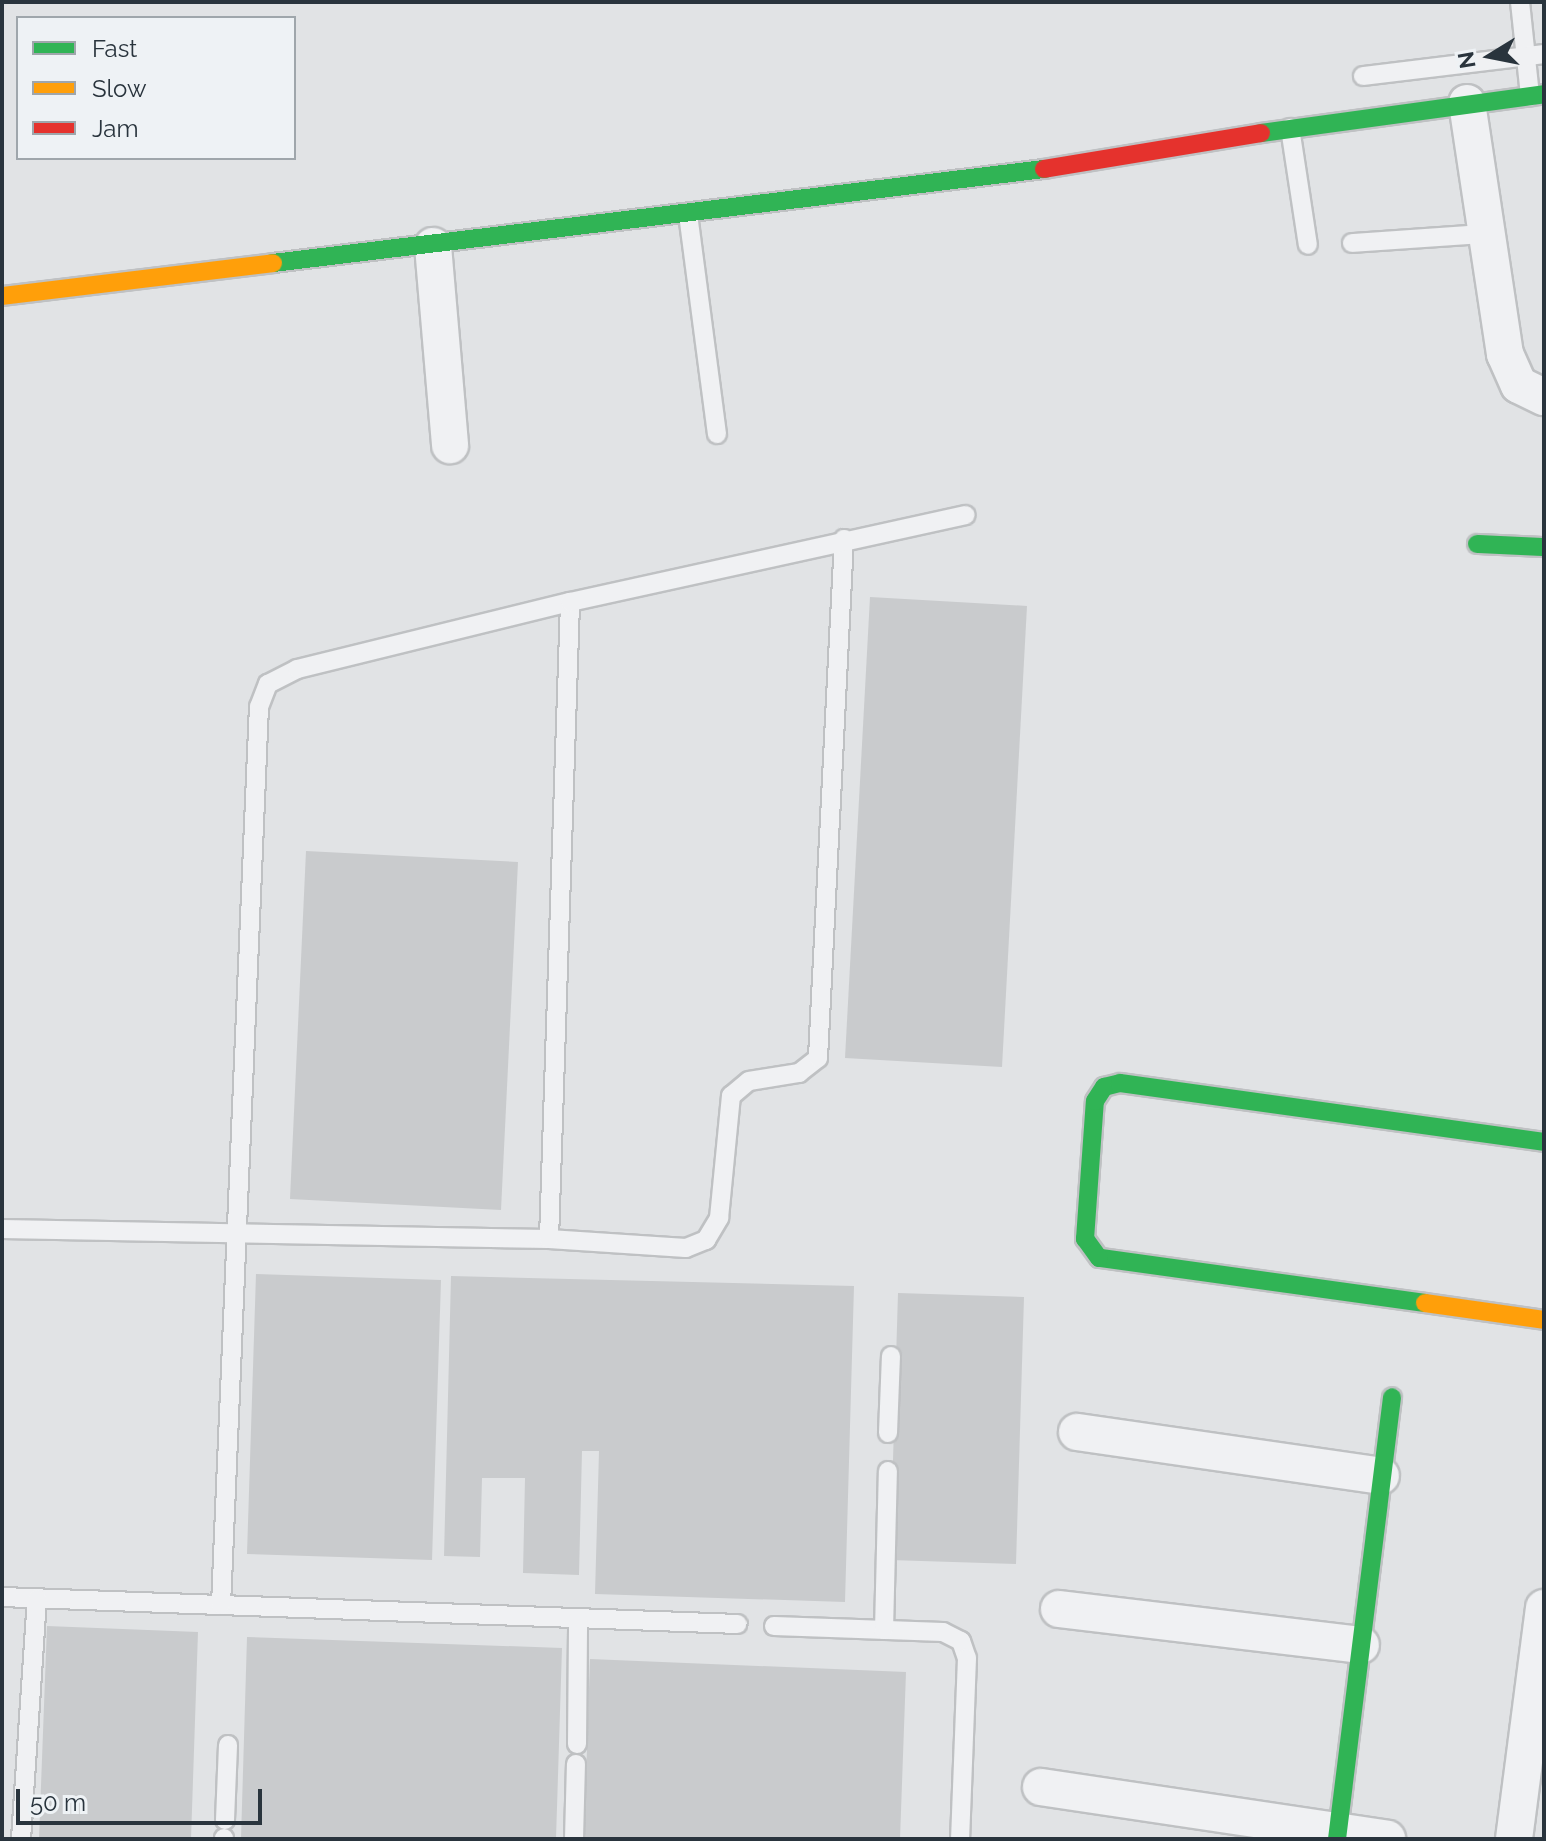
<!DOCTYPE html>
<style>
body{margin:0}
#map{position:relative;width:1546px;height:1841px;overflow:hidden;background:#e1e3e5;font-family:Raleway,sans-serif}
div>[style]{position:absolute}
.building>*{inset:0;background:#c9cbcd}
.roads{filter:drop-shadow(2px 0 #bfc1c3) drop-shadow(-2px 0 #bfc1c3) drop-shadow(0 2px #bfc1c3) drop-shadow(0 -2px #bfc1c3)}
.lane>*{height:18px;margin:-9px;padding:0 9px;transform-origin:9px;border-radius:9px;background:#f0f1f3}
.street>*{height:36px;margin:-18px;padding:0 18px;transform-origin:18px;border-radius:18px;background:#f0f1f3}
.fast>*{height:18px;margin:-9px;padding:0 9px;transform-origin:9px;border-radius:9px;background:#30b455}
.slow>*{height:18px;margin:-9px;padding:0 9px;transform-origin:9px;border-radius:9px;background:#ff9f0a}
.jam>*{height:18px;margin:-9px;padding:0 9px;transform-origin:9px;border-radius:9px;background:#e5322d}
span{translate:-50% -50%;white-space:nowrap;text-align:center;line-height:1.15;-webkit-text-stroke:8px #eef2f5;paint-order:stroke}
.frame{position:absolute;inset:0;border:4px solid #29343d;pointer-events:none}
.legend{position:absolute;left:16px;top:16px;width:280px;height:144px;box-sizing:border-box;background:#eef2f5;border:2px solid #9fa6ab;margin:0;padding:10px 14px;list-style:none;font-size:24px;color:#29343d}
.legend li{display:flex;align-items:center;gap:16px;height:40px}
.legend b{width:40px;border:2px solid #9fa6ab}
.north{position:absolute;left:1450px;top:16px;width:80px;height:80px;-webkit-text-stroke:6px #eef2f5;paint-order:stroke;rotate:260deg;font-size:22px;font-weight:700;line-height:32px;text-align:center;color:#29343d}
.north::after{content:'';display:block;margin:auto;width:28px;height:36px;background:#29343d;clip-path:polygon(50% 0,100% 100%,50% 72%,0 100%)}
.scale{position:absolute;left:16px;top:1789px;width:246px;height:36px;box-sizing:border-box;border:4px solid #29343d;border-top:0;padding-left:10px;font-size:24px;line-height:28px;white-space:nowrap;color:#29343d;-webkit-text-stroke:6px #eef2f5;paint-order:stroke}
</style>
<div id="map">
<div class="building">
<div style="clip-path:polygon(870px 597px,1027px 606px,1002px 1067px,845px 1058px)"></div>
<div style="clip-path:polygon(306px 851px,518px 862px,501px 1210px,290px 1199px)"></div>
<div style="clip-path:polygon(256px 1274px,441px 1280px,432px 1560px,247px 1554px)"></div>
<div style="clip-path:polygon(451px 1276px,854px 1286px,845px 1602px,595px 1594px,599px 1451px,582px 1451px,579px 1575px,523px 1573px,525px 1478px,482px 1478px,480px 1557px,444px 1556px)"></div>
<div style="clip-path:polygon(898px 1293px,1024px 1297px,1016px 1564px,890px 1560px)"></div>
<div style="clip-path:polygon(47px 1626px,198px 1632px,191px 1839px,39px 1839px)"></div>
<div style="clip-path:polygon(247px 1637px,562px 1648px,556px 1839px,241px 1839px)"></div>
<div style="clip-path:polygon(590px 1659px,906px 1672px,900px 1839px,584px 1839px)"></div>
</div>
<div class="roads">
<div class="lane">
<div style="left:1520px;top:2px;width:95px;rotate:83.9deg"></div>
<div style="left:1363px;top:76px;width:182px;rotate:-6.9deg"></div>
<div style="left:1290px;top:128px;width:118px;rotate:81.3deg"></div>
<div style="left:688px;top:214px;width:222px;rotate:82.5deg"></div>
<div style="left:1352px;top:243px;width:133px;rotate:-3.9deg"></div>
<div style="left:2px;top:1229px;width:547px;rotate:1.05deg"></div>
<div style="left:549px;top:1239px;width:137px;rotate:3.8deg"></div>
<div style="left:686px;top:1248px;width:22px;rotate:-22deg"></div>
<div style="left:706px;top:1240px;width:26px;rotate:-59deg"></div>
<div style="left:719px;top:1218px;width:123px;rotate:-84.4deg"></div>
<div style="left:731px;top:1096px;width:23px;rotate:-40deg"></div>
<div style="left:749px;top:1081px;width:51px;rotate:-9.1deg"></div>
<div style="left:799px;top:1073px;width:24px;rotate:-38deg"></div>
<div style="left:818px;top:1058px;width:520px;rotate:-87.13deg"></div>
<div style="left:549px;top:1239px;width:637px;rotate:-88.11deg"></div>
<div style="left:888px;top:1433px;width:77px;rotate:-87.8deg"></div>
<div style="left:2px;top:1597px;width:736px;rotate:2.1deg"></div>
<div style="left:221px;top:1605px;width:899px;rotate:-87.58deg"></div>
<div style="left:259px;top:707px;width:25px;rotate:-69deg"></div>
<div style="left:268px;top:684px;width:33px;rotate:-27deg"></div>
<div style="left:297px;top:669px;width:281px;rotate:-13.8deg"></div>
<div style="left:570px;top:602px;width:405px;rotate:-12.4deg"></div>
<div style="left:774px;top:1626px;width:169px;rotate:2deg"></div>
<div style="left:943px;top:1632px;width:20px;rotate:27deg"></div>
<div style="left:961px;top:1641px;width:18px;rotate:71deg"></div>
<div style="left:967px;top:1658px;width:181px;rotate:92.2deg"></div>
<div style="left:884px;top:1630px;width:159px;rotate:-88.6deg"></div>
<div style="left:577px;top:1744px;width:125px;rotate:-89.5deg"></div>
<div style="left:225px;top:1820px;width:75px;rotate:-87.7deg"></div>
<div style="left:21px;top:1839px;width:241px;rotate:-86.2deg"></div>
<div style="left:224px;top:1839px;width:1px;rotate:-90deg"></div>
<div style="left:574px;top:1839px;width:75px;rotate:-88.5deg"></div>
</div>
<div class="street">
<div style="left:1467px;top:103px;width:254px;rotate:81.4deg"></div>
<div style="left:1505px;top:354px;width:34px;rotate:66deg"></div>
<div style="left:1519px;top:385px;width:28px;rotate:26deg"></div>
<div style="left:433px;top:246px;width:200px;rotate:85.1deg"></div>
<div style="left:1077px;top:1432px;width:307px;rotate:8.2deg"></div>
<div style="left:1059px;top:1609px;width:304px;rotate:6.8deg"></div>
<div style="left:1041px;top:1787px;width:350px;rotate:8.5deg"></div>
<div style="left:1514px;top:1839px;width:233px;rotate:-82.6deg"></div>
</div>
<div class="fast">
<div style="left:1261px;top:133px;width:286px;rotate:-7.8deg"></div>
<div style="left:273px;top:263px;width:777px;rotate:-6.95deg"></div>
<div style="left:1477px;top:544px;width:67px;rotate:2.6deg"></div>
<div style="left:1425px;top:1303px;width:329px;rotate:-172.1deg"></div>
<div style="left:1099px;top:1258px;width:24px;rotate:-126deg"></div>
<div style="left:1085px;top:1239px;width:138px;rotate:-85.9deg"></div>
<div style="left:1095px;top:1101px;width:17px;rotate:-57deg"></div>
<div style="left:1104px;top:1087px;width:16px;rotate:-14deg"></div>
<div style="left:1120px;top:1083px;width:428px;rotate:7.9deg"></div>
<div style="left:1337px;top:1839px;width:445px;rotate:-82.9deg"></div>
</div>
<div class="slow">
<div style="left:2px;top:296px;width:273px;rotate:-6.9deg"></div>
<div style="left:1425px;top:1303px;width:120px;rotate:8.1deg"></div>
</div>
<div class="jam">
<div style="left:1044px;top:169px;width:220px;rotate:-9.4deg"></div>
</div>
</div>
<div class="frame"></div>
<ul class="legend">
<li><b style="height:10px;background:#30b455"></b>Fast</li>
<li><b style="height:10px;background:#ff9f0a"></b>Slow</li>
<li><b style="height:10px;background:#e5322d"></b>Jam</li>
</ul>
<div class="north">N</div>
<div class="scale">50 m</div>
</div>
